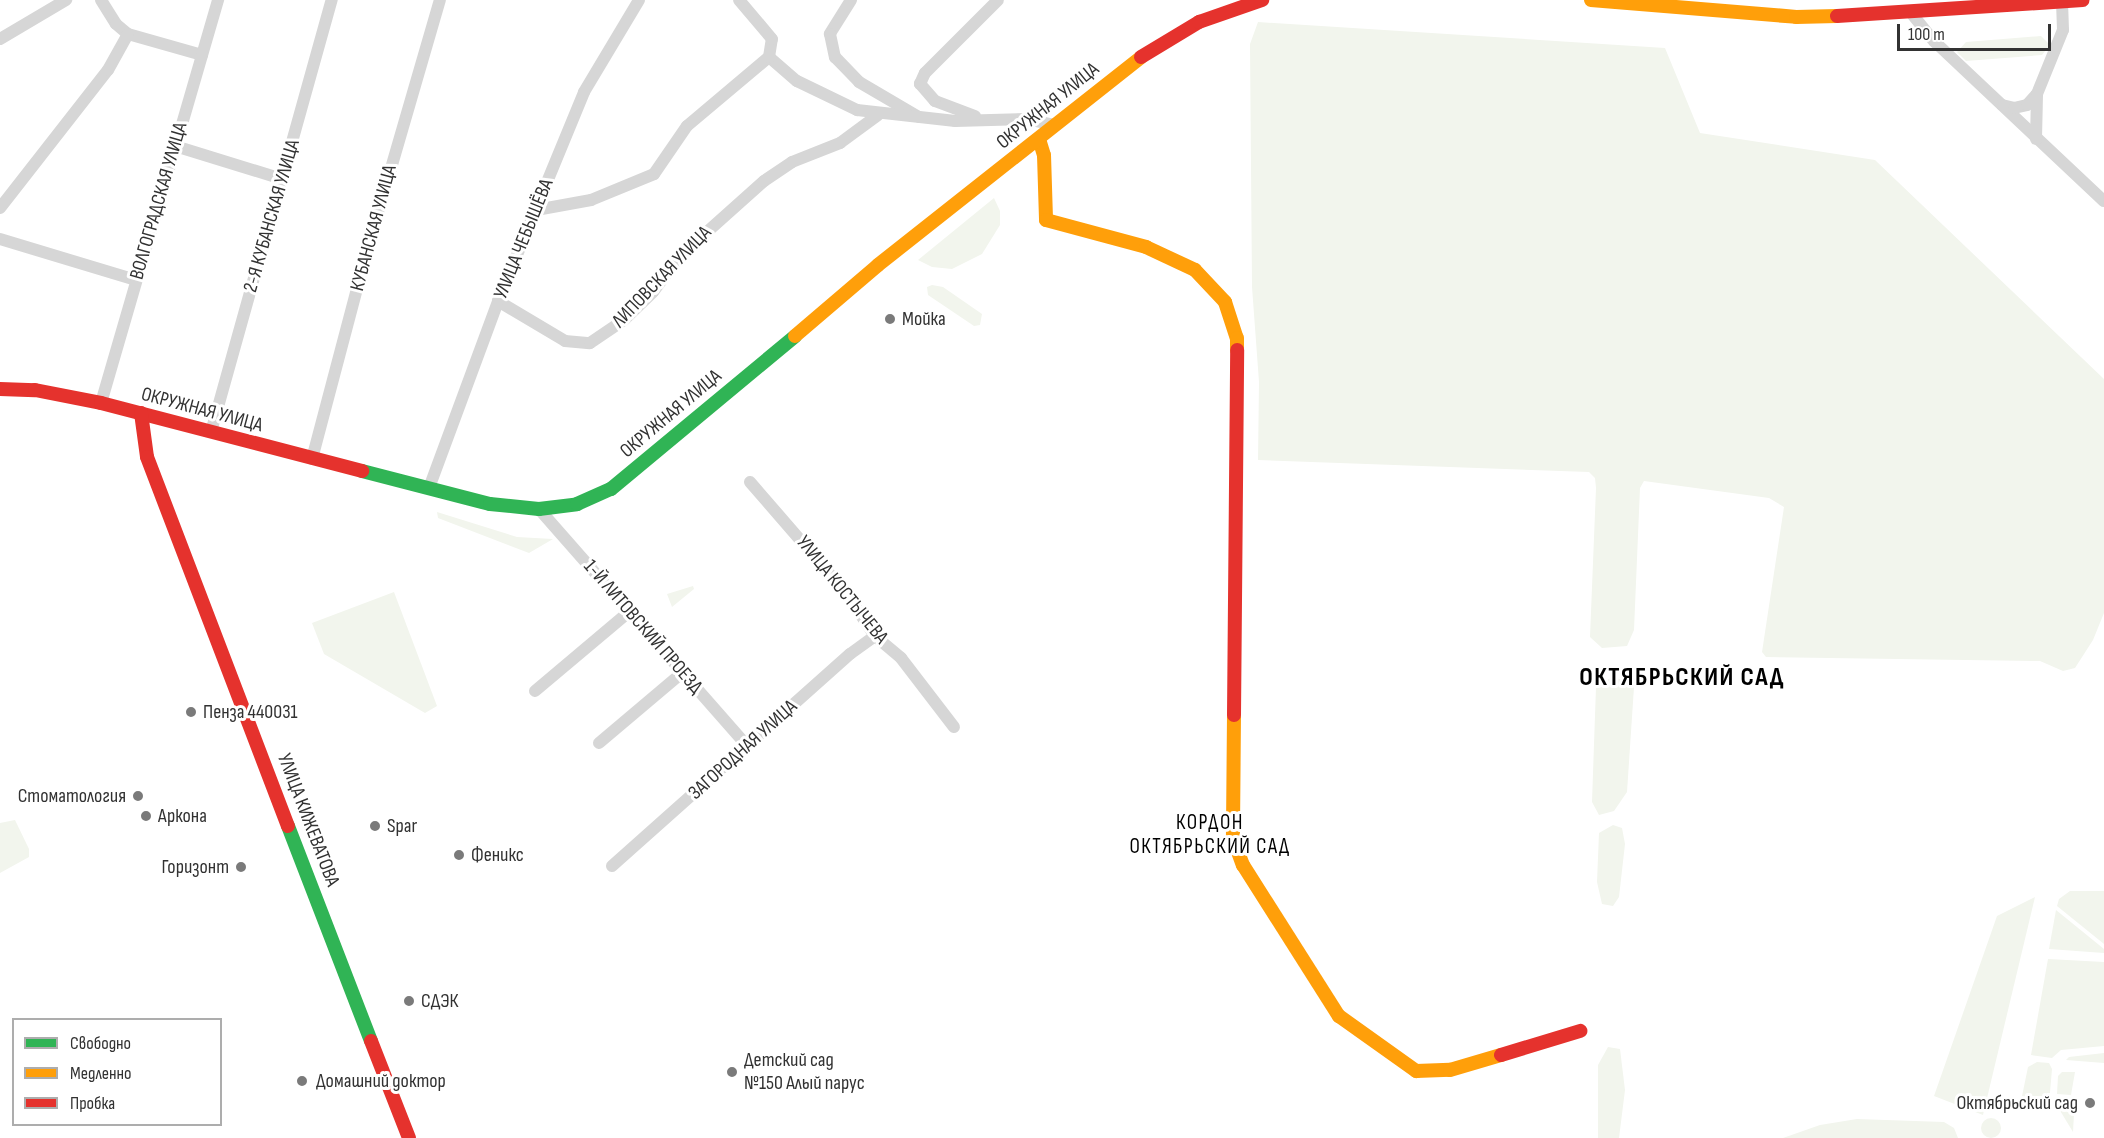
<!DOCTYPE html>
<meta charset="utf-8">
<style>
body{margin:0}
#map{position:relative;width:2104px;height:1138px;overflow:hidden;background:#fff;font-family:"Sofia Sans Condensed",sans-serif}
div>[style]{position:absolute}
.green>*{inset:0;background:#f2f5ed}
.round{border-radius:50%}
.street>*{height:12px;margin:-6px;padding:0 6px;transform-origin:6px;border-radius:6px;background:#d6d6d6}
.fast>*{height:14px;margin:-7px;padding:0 7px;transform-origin:7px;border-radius:7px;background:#30b455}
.slow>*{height:14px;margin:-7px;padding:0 7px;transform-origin:7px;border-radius:7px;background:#ff9f0a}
.jam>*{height:14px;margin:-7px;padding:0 7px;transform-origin:7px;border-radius:7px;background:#e5322d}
.dots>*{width:16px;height:16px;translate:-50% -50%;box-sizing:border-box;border:3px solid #fff;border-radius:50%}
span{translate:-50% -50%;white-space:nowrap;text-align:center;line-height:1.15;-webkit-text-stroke:6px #fff;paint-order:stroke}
.street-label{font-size:20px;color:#323232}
.poi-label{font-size:20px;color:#323232}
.left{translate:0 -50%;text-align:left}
.right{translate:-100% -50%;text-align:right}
.neighbourhood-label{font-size:21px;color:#000;letter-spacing:1.5px}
.district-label{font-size:26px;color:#000;font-weight:700;letter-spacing:1.5px}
.legend{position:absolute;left:12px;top:1018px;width:210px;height:108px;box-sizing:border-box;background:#fff;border:2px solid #adadad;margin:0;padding:8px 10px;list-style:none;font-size:18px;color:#323232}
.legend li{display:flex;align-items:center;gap:12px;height:30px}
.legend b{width:30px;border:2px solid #adadad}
.scale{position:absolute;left:1897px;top:24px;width:154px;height:27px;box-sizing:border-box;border:3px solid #323232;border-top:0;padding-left:8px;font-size:18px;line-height:21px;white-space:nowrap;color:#323232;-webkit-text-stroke:4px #fff;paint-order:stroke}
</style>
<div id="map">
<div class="green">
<div style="clip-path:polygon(1258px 22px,1665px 48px,1700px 133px,1875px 160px,2104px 379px,2104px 613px,2093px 640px,2075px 668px,2063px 671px,2040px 661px,1766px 657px,1762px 652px,1784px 507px,1769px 498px,1644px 481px,1640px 488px,1634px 630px,1627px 646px,1602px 648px,1590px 637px,1596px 488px,1595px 478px,1589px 472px,1258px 460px,1259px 382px,1252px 287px,1250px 44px)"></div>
<div style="clip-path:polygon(2041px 36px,2050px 45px,2042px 55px,1966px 61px,1957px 52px,1966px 42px)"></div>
<div style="clip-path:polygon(994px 198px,1000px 211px,1000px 225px,982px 254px,952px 269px,932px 267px,918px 260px)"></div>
<div style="clip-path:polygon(932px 285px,943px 287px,982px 314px,980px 325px,974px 326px,928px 295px,927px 287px)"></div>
<div style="clip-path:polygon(437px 512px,517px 537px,553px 539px,529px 553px,438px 518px)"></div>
<div style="clip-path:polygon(693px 586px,694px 589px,672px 607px,667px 594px)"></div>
<div style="clip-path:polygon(394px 592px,437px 706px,425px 713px,324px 654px,312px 623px)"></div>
<div style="clip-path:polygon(1612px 677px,1631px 682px,1634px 687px,1627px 792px,1614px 811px,1599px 815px,1592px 802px,1596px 687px)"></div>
<div style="clip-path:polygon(15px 820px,29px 849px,29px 857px,0 873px,0 823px)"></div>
<div style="clip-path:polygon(1613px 825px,1622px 828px,1625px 844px,1619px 897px,1613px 906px,1602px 904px,1597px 882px,1599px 833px)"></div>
<div style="clip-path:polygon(2070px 891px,2104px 891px,2104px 944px,2057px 906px,2059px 899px)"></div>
<div style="clip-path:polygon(2035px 897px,1983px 1115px,1934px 1096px,1997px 916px)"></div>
<div style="clip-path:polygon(2056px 910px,2104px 949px,2104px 953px,2049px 949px)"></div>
<div style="clip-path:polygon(2048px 959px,2104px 962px,2104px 1046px,2061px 1050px,2052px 1058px,2031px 1055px)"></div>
<div style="clip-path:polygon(1608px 1047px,1620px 1049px,1625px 1090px,1619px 1138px,1598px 1138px,1598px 1065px)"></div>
<div style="clip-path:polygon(2104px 1053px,2104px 1063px,2066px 1060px,2069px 1057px)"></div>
<div style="clip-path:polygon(2037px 1062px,2049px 1063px,2052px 1069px,2049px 1104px,2042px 1111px,2025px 1108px,2021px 1101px,2028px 1067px)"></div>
<div style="clip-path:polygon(2062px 1072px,2075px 1072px,2071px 1095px,2057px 1094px,2058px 1076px)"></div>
<div style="clip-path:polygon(2056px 1104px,2066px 1105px,2074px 1114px,2073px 1132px)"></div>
<div class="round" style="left:1981px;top:1118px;width:20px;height:20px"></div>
<div style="clip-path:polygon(1857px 1119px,1944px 1122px,1954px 1128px,1958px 1138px,1783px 1138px,1820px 1125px)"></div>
</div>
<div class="street">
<div style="left:101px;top:0;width:28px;rotate:58deg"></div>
<div style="left:116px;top:24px;width:16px;rotate:40deg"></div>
<div style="left:128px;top:34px;width:77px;rotate:15.8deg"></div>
<div style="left:851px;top:0;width:40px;rotate:122deg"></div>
<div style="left:830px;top:34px;width:24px;rotate:78deg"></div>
<div style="left:835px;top:57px;width:35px;rotate:46deg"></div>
<div style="left:859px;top:82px;width:69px;rotate:30.3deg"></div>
<div style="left:1912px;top:14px;width:36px;rotate:51deg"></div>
<div style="left:1935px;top:42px;width:232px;rotate:43.3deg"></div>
<div style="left:0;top:39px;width:77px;rotate:-30.6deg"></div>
<div style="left:769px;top:57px;width:37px;rotate:41deg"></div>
<div style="left:797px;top:81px;width:67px;rotate:25.8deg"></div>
<div style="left:857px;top:110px;width:99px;rotate:6.4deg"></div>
<div style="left:955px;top:121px;width:71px;rotate:-1.6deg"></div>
<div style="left:1026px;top:119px;width:30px;rotate:12deg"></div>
<div style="left:2002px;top:105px;width:12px;rotate:14deg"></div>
<div style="left:2014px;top:108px;width:13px;rotate:-13deg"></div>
<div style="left:2027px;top:105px;width:15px;rotate:-48deg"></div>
<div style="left:975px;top:116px;width:43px;rotate:-159.4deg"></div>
<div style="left:935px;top:101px;width:23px;rotate:-131deg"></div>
<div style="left:920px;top:84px;width:12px;rotate:-66deg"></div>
<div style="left:925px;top:73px;width:103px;rotate:-45deg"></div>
<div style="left:2036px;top:139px;width:45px;rotate:-88.7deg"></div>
<div style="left:2037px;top:94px;width:69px;rotate:-67.9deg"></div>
<div style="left:2063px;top:30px;width:28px;rotate:-92deg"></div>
<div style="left:175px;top:146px;width:112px;rotate:17.1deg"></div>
<div style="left:0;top:208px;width:175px;rotate:-52deg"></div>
<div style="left:108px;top:70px;width:41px;rotate:-60.9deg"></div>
<div style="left:536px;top:210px;width:56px;rotate:-10.3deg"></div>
<div style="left:591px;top:200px;width:68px;rotate:-22.4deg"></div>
<div style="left:654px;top:174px;width:58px;rotate:-55.5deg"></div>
<div style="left:687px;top:126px;width:107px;rotate:-40.1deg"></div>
<div style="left:769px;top:57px;width:18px;rotate:-81deg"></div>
<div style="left:772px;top:39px;width:51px;rotate:-130.2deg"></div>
<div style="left:0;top:239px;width:142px;rotate:16.8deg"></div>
<div style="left:498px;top:301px;width:78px;rotate:30.8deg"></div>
<div style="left:565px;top:341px;width:25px;rotate:5deg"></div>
<div style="left:590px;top:343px;width:41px;rotate:-34.1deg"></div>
<div style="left:624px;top:320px;width:40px;rotate:-44deg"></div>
<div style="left:653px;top:292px;width:44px;rotate:-53.4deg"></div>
<div style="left:679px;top:257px;width:114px;rotate:-41.8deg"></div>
<div style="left:764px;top:181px;width:34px;rotate:-34deg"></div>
<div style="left:792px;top:162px;width:52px;rotate:-21.6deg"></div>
<div style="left:840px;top:143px;width:47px;rotate:-36.4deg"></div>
<div style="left:101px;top:403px;width:420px;rotate:-73.8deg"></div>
<div style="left:211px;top:432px;width:449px;rotate:-74.4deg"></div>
<div style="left:312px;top:459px;width:222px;rotate:-75.2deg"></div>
<div style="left:369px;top:244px;width:254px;rotate:-73.8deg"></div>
<div style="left:750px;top:482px;width:147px;rotate:49.1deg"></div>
<div style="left:846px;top:593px;width:52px;rotate:56deg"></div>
<div style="left:875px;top:636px;width:34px;rotate:40deg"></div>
<div style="left:901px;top:658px;width:87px;rotate:52.5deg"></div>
<div style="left:429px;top:488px;width:199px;rotate:-69.7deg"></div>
<div style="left:498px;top:301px;width:226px;rotate:-67.6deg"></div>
<div style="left:584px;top:92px;width:107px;rotate:-59.1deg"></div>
<div style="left:539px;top:509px;width:315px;rotate:48.7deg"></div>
<div style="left:535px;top:691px;width:124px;rotate:-40.1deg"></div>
<div style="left:599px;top:743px;width:110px;rotate:-40.2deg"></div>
<div style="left:612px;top:866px;width:319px;rotate:-41.7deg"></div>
<div style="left:850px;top:654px;width:31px;rotate:-36deg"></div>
</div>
<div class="fast">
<div style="left:362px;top:471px;width:132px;rotate:14.5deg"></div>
<div style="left:490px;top:504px;width:49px;rotate:5.8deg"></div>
<div style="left:539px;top:509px;width:38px;rotate:-7deg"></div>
<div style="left:577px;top:504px;width:37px;rotate:-24deg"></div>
<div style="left:611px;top:489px;width:239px;rotate:-39.7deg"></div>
<div style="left:288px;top:826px;width:230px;rotate:68.9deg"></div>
</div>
<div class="slow">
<div style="left:1591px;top:0;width:206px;rotate:4.7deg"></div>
<div style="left:1796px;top:17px;width:41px;rotate:-1.4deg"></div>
<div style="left:1039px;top:139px;width:17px;rotate:73deg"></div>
<div style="left:1044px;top:155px;width:65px;rotate:88.2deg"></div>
<div style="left:1046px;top:220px;width:104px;rotate:15.1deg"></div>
<div style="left:1146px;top:247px;width:54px;rotate:25.1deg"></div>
<div style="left:1195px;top:270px;width:44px;rotate:46.8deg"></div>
<div style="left:1225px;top:302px;width:38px;rotate:72deg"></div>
<div style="left:1237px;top:338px;width:12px;rotate:90deg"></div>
<div style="left:795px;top:336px;width:109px;rotate:-40.5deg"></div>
<div style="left:878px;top:265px;width:335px;rotate:-38.3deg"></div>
<div style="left:1234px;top:715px;width:123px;rotate:90.5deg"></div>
<div style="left:1233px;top:838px;width:29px;rotate:70deg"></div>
<div style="left:1243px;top:865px;width:179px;rotate:57.6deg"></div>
<div style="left:1339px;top:1016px;width:95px;rotate:35.5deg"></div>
<div style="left:1416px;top:1071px;width:34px;rotate:-2deg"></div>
<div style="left:1450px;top:1070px;width:53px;rotate:-16.4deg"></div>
</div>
<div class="jam">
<div style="left:1837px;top:16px;width:246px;rotate:-3.7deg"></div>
<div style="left:1141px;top:57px;width:68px;rotate:-31.1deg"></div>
<div style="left:1199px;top:22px;width:67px;rotate:-19.2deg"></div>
<div style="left:0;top:389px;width:35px;rotate:2deg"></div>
<div style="left:35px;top:390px;width:67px;rotate:11.1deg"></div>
<div style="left:101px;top:403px;width:270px;rotate:14.6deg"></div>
<div style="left:141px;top:413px;width:44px;rotate:82.2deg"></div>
<div style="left:147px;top:457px;width:395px;rotate:69.1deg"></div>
<div style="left:1234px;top:715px;width:365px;rotate:-89.5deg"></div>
<div style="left:371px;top:1041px;width:104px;rotate:68.6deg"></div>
<div style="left:1501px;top:1055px;width:83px;rotate:-16.9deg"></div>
</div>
<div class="dots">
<div style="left:890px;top:319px;background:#7a7a7a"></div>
<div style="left:191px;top:712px;background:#7a7a7a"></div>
<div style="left:138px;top:796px;background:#7a7a7a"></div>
<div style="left:146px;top:816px;background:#7a7a7a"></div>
<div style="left:375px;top:826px;background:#7a7a7a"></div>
<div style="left:459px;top:855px;background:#7a7a7a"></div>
<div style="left:241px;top:867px;background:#7a7a7a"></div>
<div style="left:409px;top:1001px;background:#7a7a7a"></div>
<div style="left:732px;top:1072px;background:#7a7a7a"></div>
<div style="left:302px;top:1081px;background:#7a7a7a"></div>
<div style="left:2090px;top:1103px;background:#7a7a7a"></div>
</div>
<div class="street-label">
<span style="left:1048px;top:106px;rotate:-39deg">ОКРУЖНАЯ УЛИЦА</span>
<span style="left:159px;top:201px;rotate:-74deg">ВОЛГОГРАДСКАЯ УЛИЦА</span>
<span style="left:272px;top:216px;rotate:-74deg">2-Я КУБАНСКАЯ УЛИЦА</span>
<span style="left:374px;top:228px;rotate:-75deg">КУБАНСКАЯ УЛИЦА</span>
<span style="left:524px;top:239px;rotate:-68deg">УЛИЦА ЧЕБЫШЁВА</span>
<span style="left:662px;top:277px;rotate:-46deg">ЛИПОВСКАЯ УЛИЦА</span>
<span style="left:202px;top:410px;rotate:15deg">ОКРУЖНАЯ УЛИЦА</span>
<span style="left:671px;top:414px;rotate:-40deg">ОКРУЖНАЯ УЛИЦА</span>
<span style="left:842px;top:590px;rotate:51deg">УЛИЦА КОСТЫЧЕВА</span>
<span style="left:643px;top:627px;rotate:49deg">1-Й ЛИТОВСКИЙ ПРОЕЗД</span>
<span style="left:743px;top:750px;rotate:-42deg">ЗАГОРОДНАЯ УЛИЦА</span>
<span style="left:308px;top:820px;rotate:69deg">УЛИЦА КИЖЕВАТОВА</span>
</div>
<div class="poi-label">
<span class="left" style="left:902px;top:319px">Мойка</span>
<span class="left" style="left:203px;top:712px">Пенза 440031</span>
<span class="right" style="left:126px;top:796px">Стоматология</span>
<span class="left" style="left:158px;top:816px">Аркона</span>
<span class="left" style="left:387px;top:826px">Spar</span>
<span class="left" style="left:471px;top:855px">Феникс</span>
<span class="right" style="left:229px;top:867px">Горизонт</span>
<span class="left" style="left:421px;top:1001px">СДЭК</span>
<span class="left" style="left:744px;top:1072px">Детский сад<br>№150 Алый парус</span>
<span class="left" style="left:316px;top:1081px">Домашний доктор</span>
<span class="right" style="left:2078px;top:1103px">Октябрьский сад</span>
</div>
<div class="neighbourhood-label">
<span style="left:1210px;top:835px">КОРДОН<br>ОКТЯБРЬСКИЙ САД</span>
</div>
<div class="district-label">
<span style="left:1682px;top:678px">ОКТЯБРЬСКИЙ САД</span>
</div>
<ul class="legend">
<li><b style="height:8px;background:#30b455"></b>Свободно</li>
<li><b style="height:8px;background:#ff9f0a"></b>Медленно</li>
<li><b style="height:8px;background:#e5322d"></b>Пробка</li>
</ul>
<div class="scale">100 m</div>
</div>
